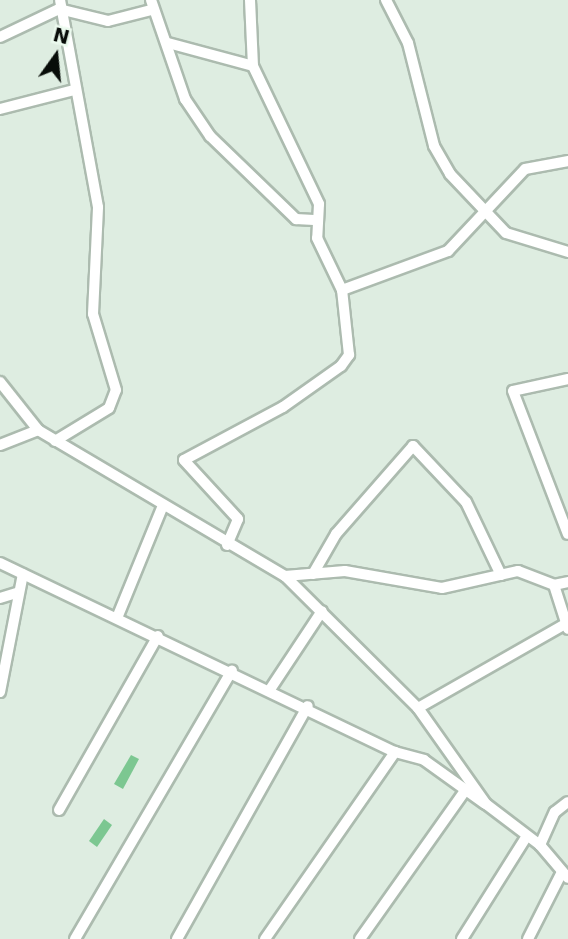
<!DOCTYPE html>
<style>
body{margin:0}
#map{position:relative;width:568px;height:939px;overflow:hidden;background:#deede1;font-family:"DejaVu Sans",sans-serif}
div>[style]{position:absolute}
.building>*{inset:0;background:#7cc791}
.roads{filter:drop-shadow(2px 0 #acbbaf) drop-shadow(-2px 0 #acbbaf) drop-shadow(0 2px #acbbaf) drop-shadow(0 -2px #acbbaf)}
.minor>*{height:10px;margin:-5px;padding:0 5px;transform-origin:5px;border-radius:5px;background:#fff}
span{translate:-50% -50%;white-space:nowrap;text-align:center;line-height:1.15;-webkit-text-stroke:5px #ebfaee;paint-order:stroke}
.north{position:absolute;left:21px;top:21px;width:70px;height:70px;-webkit-text-stroke:5px #ebfaee;paint-order:stroke;rotate:15deg;font-size:19px;font-weight:700;line-height:28px;text-align:center;color:#080d09}
.north::after{content:'';display:block;margin:auto;width:24px;height:32px;background:#080d09;clip-path:polygon(50% 0,100% 100%,50% 72%,0 100%)}
</style>
<div id="map">
<div class="building">
<div style="clip-path:polygon(131px 755px,139px 759px,123px 789px,114px 784px)"></div>
<div style="clip-path:polygon(104px 819px,112px 825px,97px 847px,89px 841px)"></div>
</div>
<div class="roads">
<div class="minor">
<div style="left:151px;top:0;width:105px;rotate:71deg"></div>
<div style="left:185px;top:99px;width:45px;rotate:56deg"></div>
<div style="left:210px;top:136px;width:120px;rotate:44deg"></div>
<div style="left:296px;top:219px;width:18px;rotate:3deg"></div>
<div style="left:250px;top:0;width:66px;rotate:87.4deg"></div>
<div style="left:253px;top:66px;width:153px;rotate:64.4deg"></div>
<div style="left:319px;top:204px;width:34px;rotate:93deg"></div>
<div style="left:317px;top:238px;width:58px;rotate:64.3deg"></div>
<div style="left:386px;top:0;width:48px;rotate:62.9deg"></div>
<div style="left:408px;top:43px;width:106px;rotate:75.8deg"></div>
<div style="left:434px;top:146px;width:32px;rotate:60deg"></div>
<div style="left:450px;top:174px;width:81px;rotate:46.5deg"></div>
<div style="left:506px;top:233px;width:65px;rotate:17deg"></div>
<div style="left:0;top:37px;width:65px;rotate:-25.4deg"></div>
<div style="left:59px;top:9px;width:50px;rotate:13.8deg"></div>
<div style="left:108px;top:21px;width:44px;rotate:-14.3deg"></div>
<div style="left:168px;top:43px;width:88px;rotate:15.1deg"></div>
<div style="left:0;top:109px;width:76px;rotate:-14.4deg"></div>
<div style="left:568px;top:379px;width:56px;rotate:167.7deg"></div>
<div style="left:513px;top:391px;width:153px;rotate:69deg"></div>
<div style="left:0;top:382px;width:61px;rotate:51.6deg"></div>
<div style="left:38px;top:430px;width:287px;rotate:30.6deg"></div>
<div style="left:285px;top:576px;width:187px;rotate:44.8deg"></div>
<div style="left:418px;top:708px;width:118px;rotate:54.7deg"></div>
<div style="left:486px;top:804px;width:68px;rotate:37.2deg"></div>
<div style="left:540px;top:845px;width:43px;rotate:49.7deg"></div>
<div style="left:55px;top:441px;width:63px;rotate:-31.4deg"></div>
<div style="left:109px;top:408px;width:19px;rotate:-69deg"></div>
<div style="left:116px;top:390px;width:79px;rotate:-106.8deg"></div>
<div style="left:93px;top:314px;width:107px;rotate:-87.3deg"></div>
<div style="left:98px;top:207px;width:210px;rotate:-100.4deg"></div>
<div style="left:0;top:445px;width:41px;rotate:-21.5deg"></div>
<div style="left:227px;top:545px;width:28px;rotate:-67deg"></div>
<div style="left:238px;top:519px;width:80px;rotate:-132.5deg"></div>
<div style="left:184px;top:460px;width:112px;rotate:-28.2deg"></div>
<div style="left:283px;top:407px;width:71px;rotate:-35.3deg"></div>
<div style="left:341px;top:366px;width:14px;rotate:-54deg"></div>
<div style="left:349px;top:355px;width:65px;rotate:-96.1deg"></div>
<div style="left:342px;top:290px;width:113px;rotate:-20.2deg"></div>
<div style="left:448px;top:251px;width:112px;rotate:-46.8deg"></div>
<div style="left:525px;top:169px;width:44px;rotate:-10.5deg"></div>
<div style="left:0;top:563px;width:438px;rotate:25.6deg"></div>
<div style="left:395px;top:752px;width:30px;rotate:15deg"></div>
<div style="left:424px;top:760px;width:74px;rotate:35.6deg"></div>
<div style="left:313px;top:574px;width:46px;rotate:-60.1deg"></div>
<div style="left:336px;top:534px;width:117px;rotate:-48.8deg"></div>
<div style="left:413px;top:446px;width:77px;rotate:46.6deg"></div>
<div style="left:466px;top:502px;width:81px;rotate:64.4deg"></div>
<div style="left:285px;top:576px;width:60px;rotate:-4.8deg"></div>
<div style="left:345px;top:571px;width:98px;rotate:9.9deg"></div>
<div style="left:442px;top:588px;width:78px;rotate:-12.6deg"></div>
<div style="left:518px;top:571px;width:39px;rotate:21deg"></div>
<div style="left:554px;top:585px;width:14px;rotate:-12deg"></div>
<div style="left:554px;top:585px;width:46px;rotate:72.3deg"></div>
<div style="left:0;top:598px;width:17px;rotate:-17deg"></div>
<div style="left:117px;top:618px;width:119px;rotate:-67.8deg"></div>
<div style="left:271px;top:688px;width:92px;rotate:-56.5deg"></div>
<div style="left:0;top:692px;width:120px;rotate:-79deg"></div>
<div style="left:418px;top:708px;width:169px;rotate:-29.7deg"></div>
<div style="left:59px;top:810px;width:200px;rotate:-60.4deg"></div>
<div style="left:540px;top:845px;width:36px;rotate:-66deg"></div>
<div style="left:555px;top:812px;width:16px;rotate:-38deg"></div>
<div style="left:75px;top:939px;width:311px;rotate:-59.7deg"></div>
<div style="left:177px;top:939px;width:267px;rotate:-60.7deg"></div>
<div style="left:265px;top:939px;width:228px;rotate:-55.2deg"></div>
<div style="left:360px;top:939px;width:180px;rotate:-54.7deg"></div>
<div style="left:462px;top:939px;width:118px;rotate:-57.8deg"></div>
<div style="left:528px;top:939px;width:75px;rotate:-63.1deg"></div>
</div>
</div>
<div class="north">N</div>
</div>
